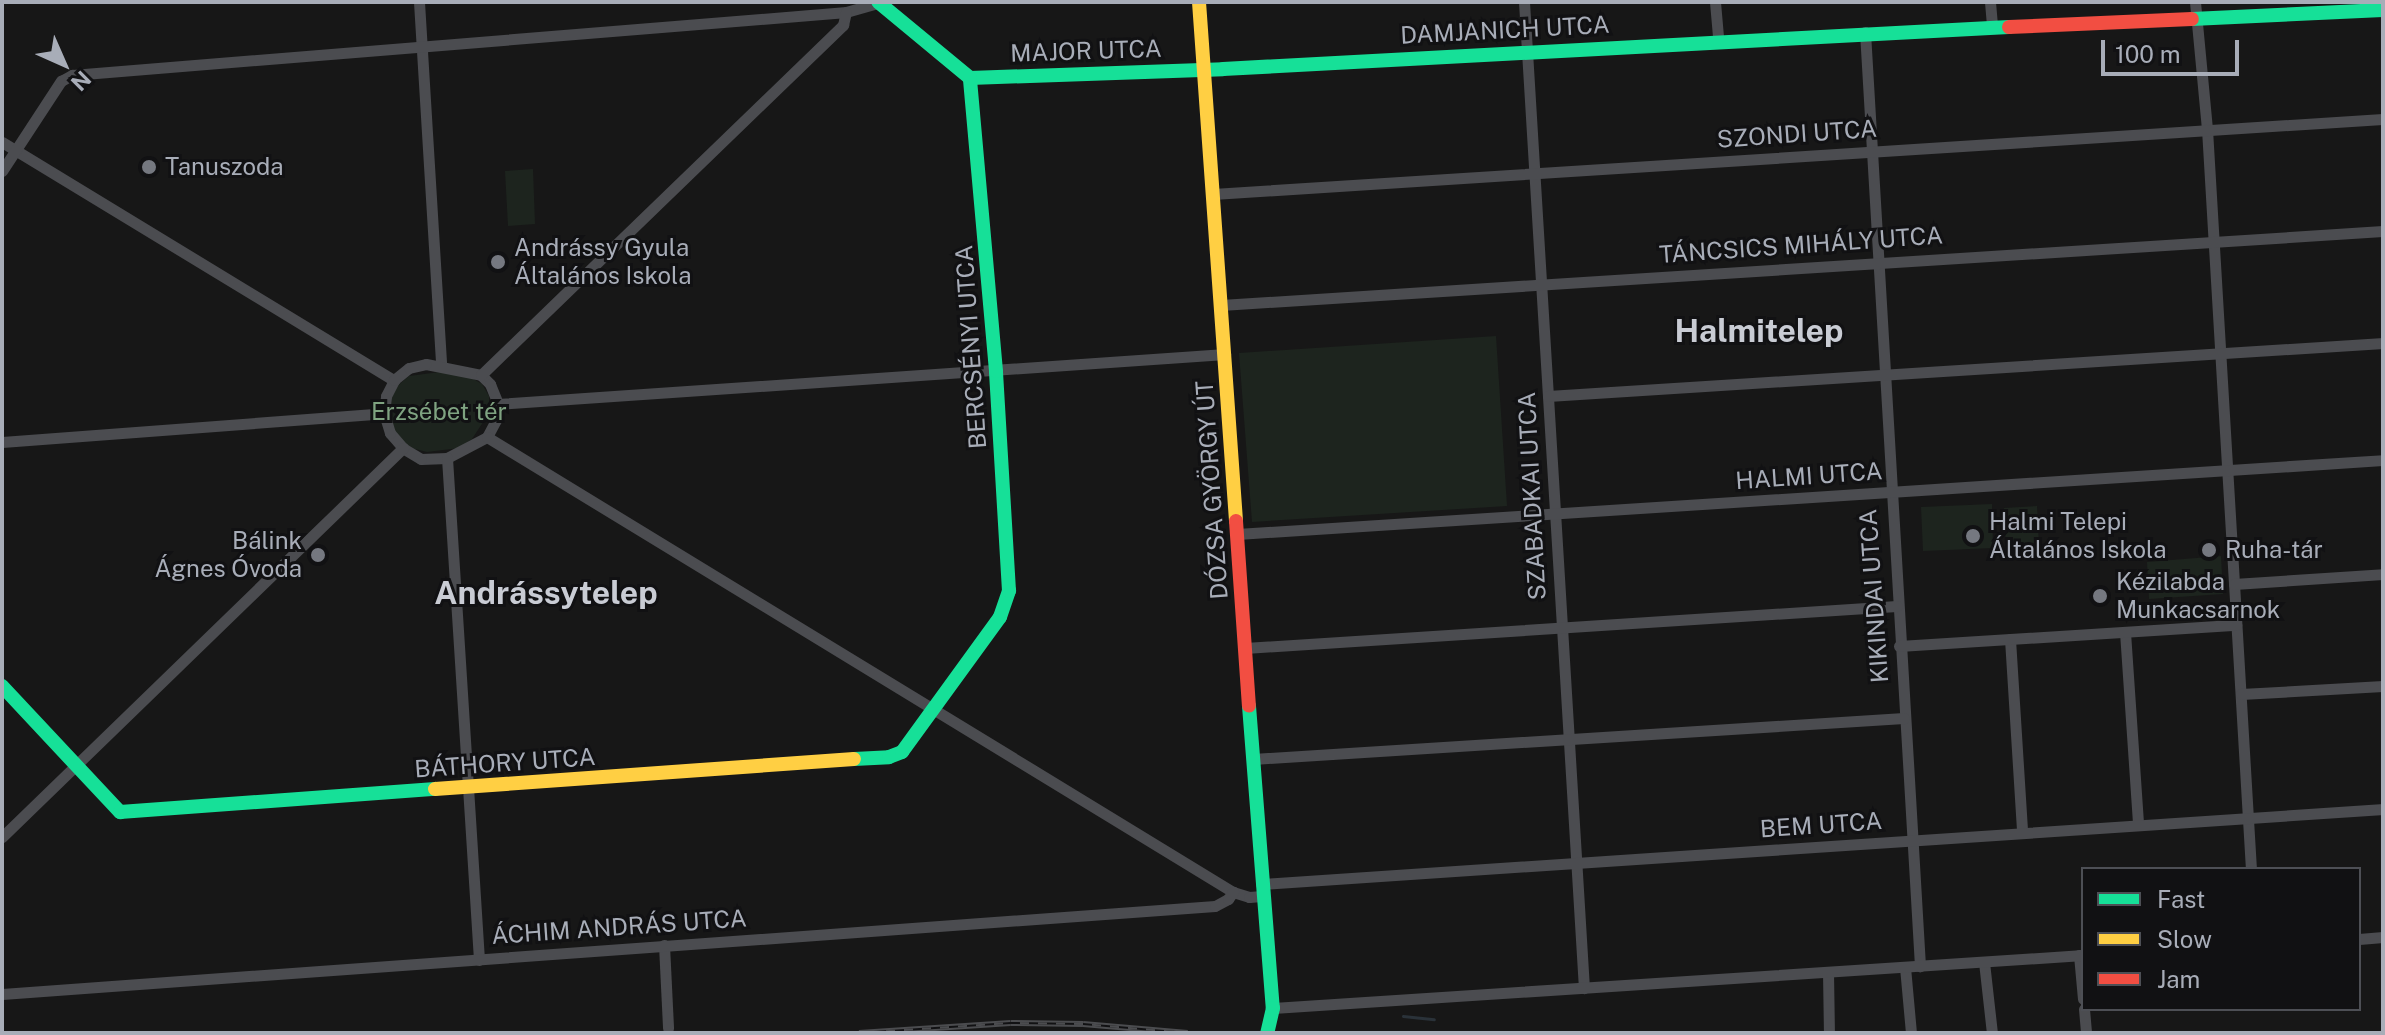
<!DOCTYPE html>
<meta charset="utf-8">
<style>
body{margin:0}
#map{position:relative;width:2385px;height:1035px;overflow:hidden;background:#171717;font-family:"Public Sans",sans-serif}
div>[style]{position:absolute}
.green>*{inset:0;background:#1d241e}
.stream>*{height:3px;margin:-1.5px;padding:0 1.5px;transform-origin:1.5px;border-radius:1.5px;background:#2a3239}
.street>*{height:11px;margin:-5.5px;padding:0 5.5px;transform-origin:5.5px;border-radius:5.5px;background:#4b4c50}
.fast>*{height:14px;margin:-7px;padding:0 7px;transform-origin:7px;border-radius:7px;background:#16e098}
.slow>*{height:14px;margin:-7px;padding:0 7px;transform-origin:7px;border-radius:7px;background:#ffcf43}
.jam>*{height:14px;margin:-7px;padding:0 7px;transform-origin:7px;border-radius:7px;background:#f24e42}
.rail>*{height:6px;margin-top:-3px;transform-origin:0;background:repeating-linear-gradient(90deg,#111113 0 9px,#4b4c4f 0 18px);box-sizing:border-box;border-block:2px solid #4b4c4f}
.dots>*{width:22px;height:22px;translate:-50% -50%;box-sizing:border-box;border:4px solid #111113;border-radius:50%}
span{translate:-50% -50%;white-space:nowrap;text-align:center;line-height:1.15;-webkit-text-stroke:6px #111113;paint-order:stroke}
.street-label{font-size:24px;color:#a8adb8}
.poi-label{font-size:24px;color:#a8adb8}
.left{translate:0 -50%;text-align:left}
.right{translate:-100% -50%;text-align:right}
.park-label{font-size:24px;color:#7fa381}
.district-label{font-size:32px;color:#c9ccd4;font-weight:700}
.frame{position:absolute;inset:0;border:4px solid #a8adb8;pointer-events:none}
.legend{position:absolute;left:2081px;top:867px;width:280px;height:144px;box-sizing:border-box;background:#111113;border:2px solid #4d4f55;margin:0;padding:10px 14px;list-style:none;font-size:24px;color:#a8adb8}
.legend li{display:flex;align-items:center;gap:16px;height:40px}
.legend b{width:40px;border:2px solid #4d4f55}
.north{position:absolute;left:24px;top:24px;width:80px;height:80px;-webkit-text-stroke:6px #111113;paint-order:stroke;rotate:135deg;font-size:22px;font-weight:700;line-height:32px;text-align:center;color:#a8adb8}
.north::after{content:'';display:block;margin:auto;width:28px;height:36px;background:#a8adb8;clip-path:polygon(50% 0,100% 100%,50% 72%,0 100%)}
.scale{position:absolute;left:2101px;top:40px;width:138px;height:36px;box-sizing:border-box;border:4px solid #a8adb8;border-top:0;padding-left:10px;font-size:24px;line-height:28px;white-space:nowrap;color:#a8adb8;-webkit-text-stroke:6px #111113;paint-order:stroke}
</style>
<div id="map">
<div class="green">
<div style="clip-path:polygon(533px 169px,535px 224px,508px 226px,505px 171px)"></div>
<div style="clip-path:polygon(1496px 336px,1507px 506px,1252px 522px,1239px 353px)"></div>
<div style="clip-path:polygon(440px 372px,470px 377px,482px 384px,489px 396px,489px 413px,472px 439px,459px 448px,427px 452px,415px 449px,402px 442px,395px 432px,389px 418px,390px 402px,396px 387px,409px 376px)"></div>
<div style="clip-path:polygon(1992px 504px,1993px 548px,1923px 551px,1921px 507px)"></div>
<div style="clip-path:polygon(2037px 506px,2039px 546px,2006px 547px,2004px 508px)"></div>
<div style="clip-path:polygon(2221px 556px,2223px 594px,2149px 599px,2147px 562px)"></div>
</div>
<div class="stream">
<div style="left:1403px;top:1016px;width:31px;rotate:6deg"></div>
</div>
<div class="street">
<div style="left:419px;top:2px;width:364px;rotate:86.5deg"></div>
<div style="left:1524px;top:2px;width:988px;rotate:86.52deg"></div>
<div style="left:1715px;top:2px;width:38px;rotate:85deg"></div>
<div style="left:1990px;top:2px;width:25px;rotate:85deg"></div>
<div style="left:2195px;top:2px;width:128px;rotate:84.6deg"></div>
<div style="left:2207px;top:129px;width:741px;rotate:86.6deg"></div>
<div style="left:1865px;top:32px;width:936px;rotate:86.63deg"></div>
<div style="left:2px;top:142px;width:459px;rotate:31.3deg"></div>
<div style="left:2px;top:171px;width:108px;rotate:-56.8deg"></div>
<div style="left:61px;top:81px;width:13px;rotate:-29deg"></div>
<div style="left:72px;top:75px;width:777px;rotate:-4.65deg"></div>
<div style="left:846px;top:12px;width:33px;rotate:-16deg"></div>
<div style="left:1213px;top:194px;width:1172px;rotate:-3.67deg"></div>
<div style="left:1221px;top:305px;width:1164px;rotate:-3.64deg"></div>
<div style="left:426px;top:364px;width:56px;rotate:11.3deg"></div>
<div style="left:481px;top:375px;width:13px;rotate:45deg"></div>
<div style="left:490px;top:384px;width:22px;rotate:68deg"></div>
<div style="left:498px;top:404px;width:16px;rotate:97deg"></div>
<div style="left:496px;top:420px;width:19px;rotate:118deg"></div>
<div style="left:487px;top:437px;width:45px;rotate:152.3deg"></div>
<div style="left:447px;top:458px;width:26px;rotate:178deg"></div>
<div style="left:421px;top:459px;width:21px;rotate:-149deg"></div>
<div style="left:403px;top:448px;width:20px;rotate:-131deg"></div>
<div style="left:390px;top:433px;width:21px;rotate:-107deg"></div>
<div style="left:384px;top:413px;width:17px;rotate:-83deg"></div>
<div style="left:386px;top:396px;width:18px;rotate:-63deg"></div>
<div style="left:394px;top:380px;width:19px;rotate:-39deg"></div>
<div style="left:409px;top:368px;width:17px;rotate:-13deg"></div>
<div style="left:481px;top:375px;width:504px;rotate:-44.03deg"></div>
<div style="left:843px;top:25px;width:13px;rotate:-77deg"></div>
<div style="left:1548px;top:396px;width:837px;rotate:-3.63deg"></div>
<div style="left:498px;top:404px;width:729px;rotate:-3.93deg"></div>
<div style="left:487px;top:437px;width:874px;rotate:31.38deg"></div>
<div style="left:1233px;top:892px;width:17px;rotate:17deg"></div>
<div style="left:1249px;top:897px;width:13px;rotate:-4deg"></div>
<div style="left:2px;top:442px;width:383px;rotate:-4.3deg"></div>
<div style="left:447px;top:458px;width:503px;rotate:86.35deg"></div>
<div style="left:1237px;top:534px;width:1148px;rotate:-3.69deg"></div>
<div style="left:2234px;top:584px;width:149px;rotate:-3.8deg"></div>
<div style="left:2125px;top:632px;width:192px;rotate:86.1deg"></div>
<div style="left:2010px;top:639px;width:192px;rotate:86.4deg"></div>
<div style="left:1899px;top:646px;width:338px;rotate:-3.6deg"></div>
<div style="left:1245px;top:648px;width:653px;rotate:-3.69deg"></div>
<div style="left:2241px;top:694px;width:142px;rotate:-3.2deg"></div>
<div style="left:1253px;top:759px;width:652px;rotate:-3.6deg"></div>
<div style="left:2px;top:837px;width:559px;rotate:-44.13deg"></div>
<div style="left:1261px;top:884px;width:1125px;rotate:-3.82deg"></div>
<div style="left:2359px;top:939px;width:24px;rotate:-5deg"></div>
<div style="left:664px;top:945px;width:83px;rotate:87.2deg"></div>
<div style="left:2079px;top:955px;width:44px;rotate:84.8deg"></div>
<div style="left:1984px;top:962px;width:71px;rotate:83.6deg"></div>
<div style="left:1905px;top:967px;width:66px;rotate:84.8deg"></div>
<div style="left:1828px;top:972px;width:61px;rotate:89.1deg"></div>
<div style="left:2px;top:994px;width:1216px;rotate:-4.15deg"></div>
<div style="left:1215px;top:906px;width:15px;rotate:-28deg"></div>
<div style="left:1228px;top:899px;width:9px;rotate:-54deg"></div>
<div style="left:1273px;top:1008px;width:812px;rotate:-3.74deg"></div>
<div style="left:2084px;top:1009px;width:24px;rotate:85deg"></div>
</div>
<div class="fast">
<div style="left:2192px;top:19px;width:191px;rotate:-2.7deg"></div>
<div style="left:970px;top:78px;width:253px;rotate:-2deg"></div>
<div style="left:1223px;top:69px;width:787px;rotate:-3.06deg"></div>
<div style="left:2px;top:686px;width:173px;rotate:46.9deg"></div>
<div style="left:120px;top:812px;width:316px;rotate:-4.2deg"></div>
<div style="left:1249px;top:706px;width:303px;rotate:85.5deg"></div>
<div style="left:1273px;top:1008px;width:26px;rotate:103deg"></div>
<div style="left:854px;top:759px;width:35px;rotate:-3deg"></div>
<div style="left:889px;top:757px;width:14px;rotate:-21deg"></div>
<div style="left:902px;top:752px;width:167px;rotate:-54deg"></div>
<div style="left:1000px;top:617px;width:28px;rotate:-71deg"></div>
<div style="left:1009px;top:591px;width:220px;rotate:-93.4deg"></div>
<div style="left:996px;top:371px;width:294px;rotate:-95.1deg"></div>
<div style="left:970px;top:78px;width:119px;rotate:-140.4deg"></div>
</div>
<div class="slow">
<div style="left:1199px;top:2px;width:520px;rotate:85.92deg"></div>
<div style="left:435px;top:789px;width:420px;rotate:-4.1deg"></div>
</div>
<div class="jam">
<div style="left:2009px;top:27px;width:183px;rotate:-2.5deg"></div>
<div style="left:1236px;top:521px;width:185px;rotate:86deg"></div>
</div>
<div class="rail">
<div style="left:859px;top:1033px;width:152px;rotate:-3.8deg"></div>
<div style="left:1011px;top:1023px;width:72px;rotate:0.8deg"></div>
<div style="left:1083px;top:1024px;width:105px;rotate:4.9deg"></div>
</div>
<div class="dots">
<div style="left:149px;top:167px;background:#757880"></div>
<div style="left:498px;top:262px;background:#757880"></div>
<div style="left:1973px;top:536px;background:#757880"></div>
<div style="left:2209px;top:550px;background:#757880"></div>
<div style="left:318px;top:555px;background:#757880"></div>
<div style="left:2100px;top:596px;background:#757880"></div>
</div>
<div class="street-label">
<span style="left:1505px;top:30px;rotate:-3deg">DAMJANICH UTCA</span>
<span style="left:1086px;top:51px;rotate:-2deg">MAJOR UTCA</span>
<span style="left:1797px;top:134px;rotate:-4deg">SZONDI UTCA</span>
<span style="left:1801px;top:245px;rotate:-4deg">TÁNCSICS MIHÁLY UTCA</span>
<span style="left:971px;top:347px;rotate:-94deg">BERCSÉNYI UTCA</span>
<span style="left:1809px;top:476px;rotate:-4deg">HALMI UTCA</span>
<span style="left:1212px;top:490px;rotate:-94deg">DÓZSA GYÖRGY ÚT</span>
<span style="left:1532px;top:496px;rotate:-93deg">SZABADKAI UTCA</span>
<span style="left:1874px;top:596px;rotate:-94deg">KIKINDAI UTCA</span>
<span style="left:505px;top:763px;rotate:-4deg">BÁTHORY UTCA</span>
<span style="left:1821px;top:825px;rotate:-4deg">BEM UTCA</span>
<span style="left:619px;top:927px;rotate:-4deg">ÁCHIM ANDRÁS UTCA</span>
</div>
<div class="poi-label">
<span class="left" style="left:165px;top:167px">Tanuszoda</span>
<span class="left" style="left:514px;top:262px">Andrássy Gyula<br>Általános Iskola</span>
<span class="left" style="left:1989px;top:536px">Halmi Telepi<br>Általános Iskola</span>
<span class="right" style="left:302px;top:555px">Bálink<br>Ágnes Óvoda</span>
<span class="left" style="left:2225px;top:550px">Ruha-tár</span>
<span class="left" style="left:2116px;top:596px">Kézilabda<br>Munkacsarnok</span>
</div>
<div class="park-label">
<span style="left:439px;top:412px">Erzsébet tér</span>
</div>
<div class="district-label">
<span style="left:1759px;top:331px">Halmitelep</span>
<span style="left:546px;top:593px">Andrássytelep</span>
</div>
<div class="frame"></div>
<ul class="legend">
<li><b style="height:10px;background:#16e098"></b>Fast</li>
<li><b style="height:10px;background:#ffcf43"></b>Slow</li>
<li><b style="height:10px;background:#f24e42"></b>Jam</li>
</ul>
<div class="north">N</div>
<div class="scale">100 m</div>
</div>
